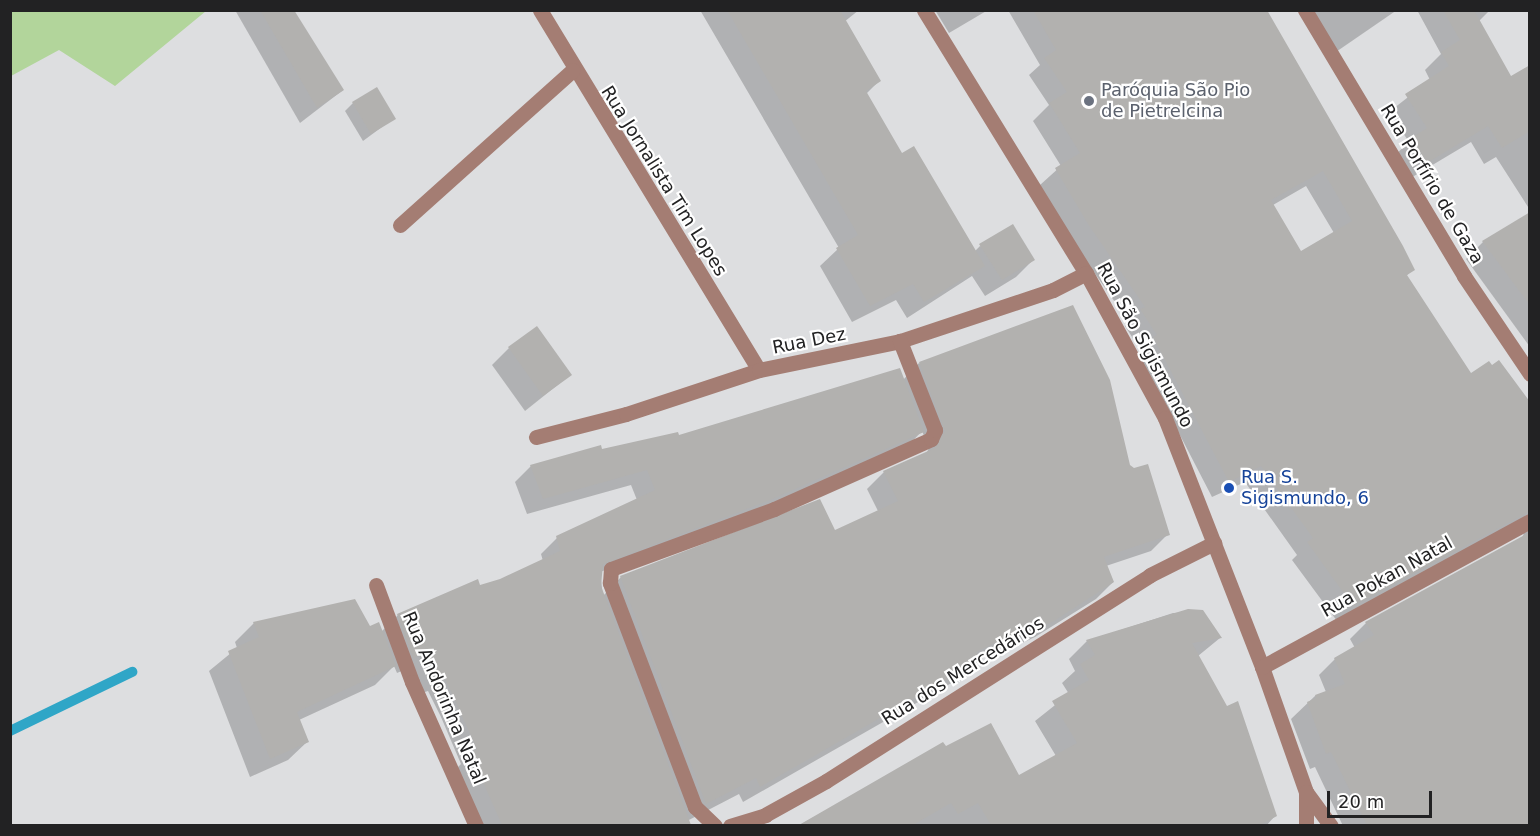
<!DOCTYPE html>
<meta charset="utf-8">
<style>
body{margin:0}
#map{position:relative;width:1540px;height:836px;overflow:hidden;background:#dddee0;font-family:"DejaVu Sans",sans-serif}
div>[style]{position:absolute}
.green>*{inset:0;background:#b2d59b}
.shadow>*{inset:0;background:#0003}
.stream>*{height:10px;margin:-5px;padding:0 5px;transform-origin:5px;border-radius:5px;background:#2fa6c7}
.building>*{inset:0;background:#b2b1af}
.minor>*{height:15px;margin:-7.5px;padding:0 7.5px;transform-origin:7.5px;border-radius:7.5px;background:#a47d73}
.dots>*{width:16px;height:16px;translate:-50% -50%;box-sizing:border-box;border:3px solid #fff;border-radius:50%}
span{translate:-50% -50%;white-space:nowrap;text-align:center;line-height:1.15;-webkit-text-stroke:4.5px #fff;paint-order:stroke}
.worship-label{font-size:18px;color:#5b616d}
.left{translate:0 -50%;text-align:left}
.street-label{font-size:18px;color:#222223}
.transit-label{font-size:18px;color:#164399}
.frame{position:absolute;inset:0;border:12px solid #222223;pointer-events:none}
.scale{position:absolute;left:1327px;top:791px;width:105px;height:27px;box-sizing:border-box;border:3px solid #222223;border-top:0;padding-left:8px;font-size:18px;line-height:21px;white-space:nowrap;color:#222223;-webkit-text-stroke:4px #fff;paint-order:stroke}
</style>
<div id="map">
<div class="green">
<div style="clip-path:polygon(11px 10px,206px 10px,206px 11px,115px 86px,59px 50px,11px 76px)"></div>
</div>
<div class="shadow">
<div style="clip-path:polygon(235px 10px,292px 10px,343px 90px,300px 123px)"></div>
<div style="clip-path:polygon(700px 10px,859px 10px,844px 22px,879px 81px,866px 94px,902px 155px,975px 251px,980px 246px,1033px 260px,1016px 277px,985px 296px,972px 276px,907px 318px,896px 300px,852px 322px,820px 266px,839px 248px)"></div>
<div style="clip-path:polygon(935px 10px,988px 10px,949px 33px)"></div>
<div style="clip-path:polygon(evenodd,1008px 10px,1265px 10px,1413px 269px,1406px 276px,1470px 375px,1530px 410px,1530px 826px,1343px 826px,1315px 767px,1310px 769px,1291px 719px,1315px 696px,1326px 692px,1319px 675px,1335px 659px,1355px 648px,1350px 639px,1366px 623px,1522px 538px,1524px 533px,1337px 621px,1292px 560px,1297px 555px,1245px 482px,1212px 497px,1138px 354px,1141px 351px,1125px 326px,1129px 322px,1072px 241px,1040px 185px,1061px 166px,1033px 121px,1049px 105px,1029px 75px,1040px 65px,1008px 10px,1306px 186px,1334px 233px,1300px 253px,1273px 205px,1306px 186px)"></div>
<div style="clip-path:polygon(1308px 10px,1397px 10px,1333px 54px)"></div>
<div style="clip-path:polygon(1417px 10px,1490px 10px,1479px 21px,1511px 78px,1530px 67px,1530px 210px,1496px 157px,1484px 164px,1471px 142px,1409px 179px,1394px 156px,1409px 142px,1389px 112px,1430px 80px,1425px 70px,1441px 54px)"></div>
<div style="clip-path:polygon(353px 103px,394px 118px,363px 141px,345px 111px)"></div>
<div style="clip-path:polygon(1530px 214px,1530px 347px,1466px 259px,1483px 242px)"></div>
<div style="clip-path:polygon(509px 348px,570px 375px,525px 411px,492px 365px)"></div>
<div style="clip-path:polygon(evenodd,919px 363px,1129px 465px,1168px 534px,1151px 551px,1106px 566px,1113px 582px,1096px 599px,1035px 637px,1016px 646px,1014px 641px,978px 659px,962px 677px,743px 802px,739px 794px,687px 821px,690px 826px,479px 826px,454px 771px,461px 764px,441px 717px,428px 691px,422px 693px,411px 667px,397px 673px,394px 666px,375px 685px,299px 720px,308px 741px,288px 760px,250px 777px,209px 671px,237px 648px,235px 642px,254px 623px,381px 632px,398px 615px,501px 580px,543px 561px,541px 554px,557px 538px,637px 500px,631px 485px,527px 514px,515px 482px,531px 466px,678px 437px,903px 380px,919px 363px,922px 431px,929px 448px,926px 454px,884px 472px,867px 489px,878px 511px,834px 532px,621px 577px,603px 596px,600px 572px,753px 516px,906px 448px,922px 431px)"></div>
<div style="clip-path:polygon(1202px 612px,1220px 638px,1198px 656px,1275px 816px,1266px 826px,798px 826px,943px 745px,1018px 777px,1056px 756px,1035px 721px,1069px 694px,1062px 683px,1075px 671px,1069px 659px,1087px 641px,1173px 613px)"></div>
</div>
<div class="stream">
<div style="left:10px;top:731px;width:136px;rotate:-25.8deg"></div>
</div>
<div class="building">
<div style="clip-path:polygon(260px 10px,294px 10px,344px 90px,317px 108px)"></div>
<div style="clip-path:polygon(727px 10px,840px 10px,881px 81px,866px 91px,902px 153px,914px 146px,985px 266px,924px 302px,913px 284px,870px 306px,836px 248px,858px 235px)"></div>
<div style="clip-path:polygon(evenodd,1033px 10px,1267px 10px,1403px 246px,1415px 270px,1407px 275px,1471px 373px,1489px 361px,1492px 365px,1499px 360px,1530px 402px,1530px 511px,1353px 606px,1307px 542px,1313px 538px,1261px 466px,1229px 482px,1153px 337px,1157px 335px,1140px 309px,1145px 307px,1088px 224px,1055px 168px,1080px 153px,1049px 103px,1067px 92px,1044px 58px,1056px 50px,1033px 10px,1323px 171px,1352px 221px,1301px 251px,1271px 200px,1323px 171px)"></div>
<div style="clip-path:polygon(1443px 10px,1474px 10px,1511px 76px,1530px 65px,1530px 131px,1502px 148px,1488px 126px,1427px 163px,1411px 138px,1427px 128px,1405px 94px,1449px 66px,1441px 52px,1460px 40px)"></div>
<div style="clip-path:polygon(377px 87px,396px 119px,371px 134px,352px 102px)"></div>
<div style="clip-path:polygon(1530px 212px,1530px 305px,1482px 241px)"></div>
<div style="clip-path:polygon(1013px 224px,1035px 260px,1002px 280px,979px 244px)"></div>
<div style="clip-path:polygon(1073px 305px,1110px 380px,1130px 465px,1134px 468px,1148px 464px,1170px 535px,1104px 557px,1114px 582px,1054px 621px,1033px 630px,1031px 626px,976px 652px,981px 660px,760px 787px,756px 778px,706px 804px,620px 576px,820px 499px,835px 530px,898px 501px,883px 471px,935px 448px,945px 431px,919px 362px)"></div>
<div style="clip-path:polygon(537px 326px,572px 375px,543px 396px,508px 347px)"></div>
<div style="clip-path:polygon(900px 368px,924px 432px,770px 500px,603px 564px,601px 586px,691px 825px,502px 825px,470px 753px,477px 749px,444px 676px,439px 678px,427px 652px,413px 658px,397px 614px,478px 579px,480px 585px,500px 579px,560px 551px,556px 536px,655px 490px,647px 470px,543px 499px,530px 465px,601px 445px,602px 449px,678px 432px,679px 435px)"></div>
<div style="clip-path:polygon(1530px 532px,1530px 825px,1367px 825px,1331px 752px,1326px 754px,1307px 702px,1316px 698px,1315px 695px,1345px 684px,1334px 658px,1374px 635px,1365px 622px)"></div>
<div style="clip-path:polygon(355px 599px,370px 626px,379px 622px,396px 666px,297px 712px,309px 742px,270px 759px,228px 651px,259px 637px,253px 622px)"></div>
<div style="clip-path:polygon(1188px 609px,1203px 610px,1222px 638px,1192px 643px,1227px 706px,1238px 701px,1277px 816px,1260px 825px,991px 825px,978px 803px,958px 814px,951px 803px,913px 825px,799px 825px,943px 742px,946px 746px,991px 723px,1019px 775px,1077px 743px,1052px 701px,1089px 680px,1080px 664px,1095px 655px,1086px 640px)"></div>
</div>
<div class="minor">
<div style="left:540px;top:10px;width:421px;rotate:58.7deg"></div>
<div style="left:924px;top:10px;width:309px;rotate:58.4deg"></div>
<div style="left:1086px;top:273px;width:165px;rotate:61.4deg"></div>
<div style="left:1165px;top:418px;width:267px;rotate:68.7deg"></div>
<div style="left:1262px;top:667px;width:133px;rotate:70.6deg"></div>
<div style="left:1306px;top:792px;width:34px;rotate:90deg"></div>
<div style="left:1305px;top:10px;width:310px;rotate:59.1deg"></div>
<div style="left:1464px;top:276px;width:118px;rotate:56deg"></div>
<div style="left:400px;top:225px;width:232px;rotate:-41.9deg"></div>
<div style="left:536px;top:437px;width:93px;rotate:-14.3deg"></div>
<div style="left:626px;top:414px;width:140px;rotate:-18.3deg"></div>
<div style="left:759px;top:370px;width:144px;rotate:-11.6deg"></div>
<div style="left:900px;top:341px;width:161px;rotate:-18.4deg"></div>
<div style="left:1053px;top:290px;width:37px;rotate:-27deg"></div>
<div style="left:376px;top:585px;width:103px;rotate:69.6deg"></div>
<div style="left:412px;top:682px;width:158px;rotate:66deg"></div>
<div style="left:1262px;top:667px;width:305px;rotate:-28.6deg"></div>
<div style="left:1306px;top:792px;width:42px;rotate:53.7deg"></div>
<div style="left:715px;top:826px;width:28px;rotate:-136deg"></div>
<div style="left:695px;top:807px;width:240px;rotate:-110.8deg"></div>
<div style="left:610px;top:583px;width:14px;rotate:-86deg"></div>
<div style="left:611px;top:569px;width:174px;rotate:-20.2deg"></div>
<div style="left:774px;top:509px;width:172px;rotate:-24deg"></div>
<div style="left:931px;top:439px;width:10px;rotate:-66deg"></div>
<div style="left:935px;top:430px;width:96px;rotate:-111.5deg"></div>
<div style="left:730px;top:826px;width:37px;rotate:-17deg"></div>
<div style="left:765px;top:815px;width:70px;rotate:-29.1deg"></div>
<div style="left:826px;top:781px;width:384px;rotate:-32.4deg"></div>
<div style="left:1150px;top:575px;width:72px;rotate:-26.6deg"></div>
</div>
<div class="dots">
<div style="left:1089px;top:101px;background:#6b7280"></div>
<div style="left:1229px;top:488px;background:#1a4fb4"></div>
</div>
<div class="worship-label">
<span class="left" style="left:1101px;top:101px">Paróquia São Pio<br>de Pietrelcina</span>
</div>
<div class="street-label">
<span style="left:664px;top:181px;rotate:58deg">Rua Jornalista Tim Lopes</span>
<span style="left:1432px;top:184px;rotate:59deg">Rua Porfírio de Gaza</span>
<span style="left:809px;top:341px;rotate:-11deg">Rua Dez</span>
<span style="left:1145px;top:345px;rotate:62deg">Rua São Sigismundo</span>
<span style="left:1387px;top:577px;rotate:-29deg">Rua Pokan Natal</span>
<span style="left:963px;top:671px;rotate:-32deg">Rua dos Mercedários</span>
<span style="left:444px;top:698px;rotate:67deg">Rua Andorinha Natal</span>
</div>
<div class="transit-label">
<span class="left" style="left:1241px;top:488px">Rua S.<br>Sigismundo, 6</span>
</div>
<div class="frame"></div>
<div class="scale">20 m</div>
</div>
